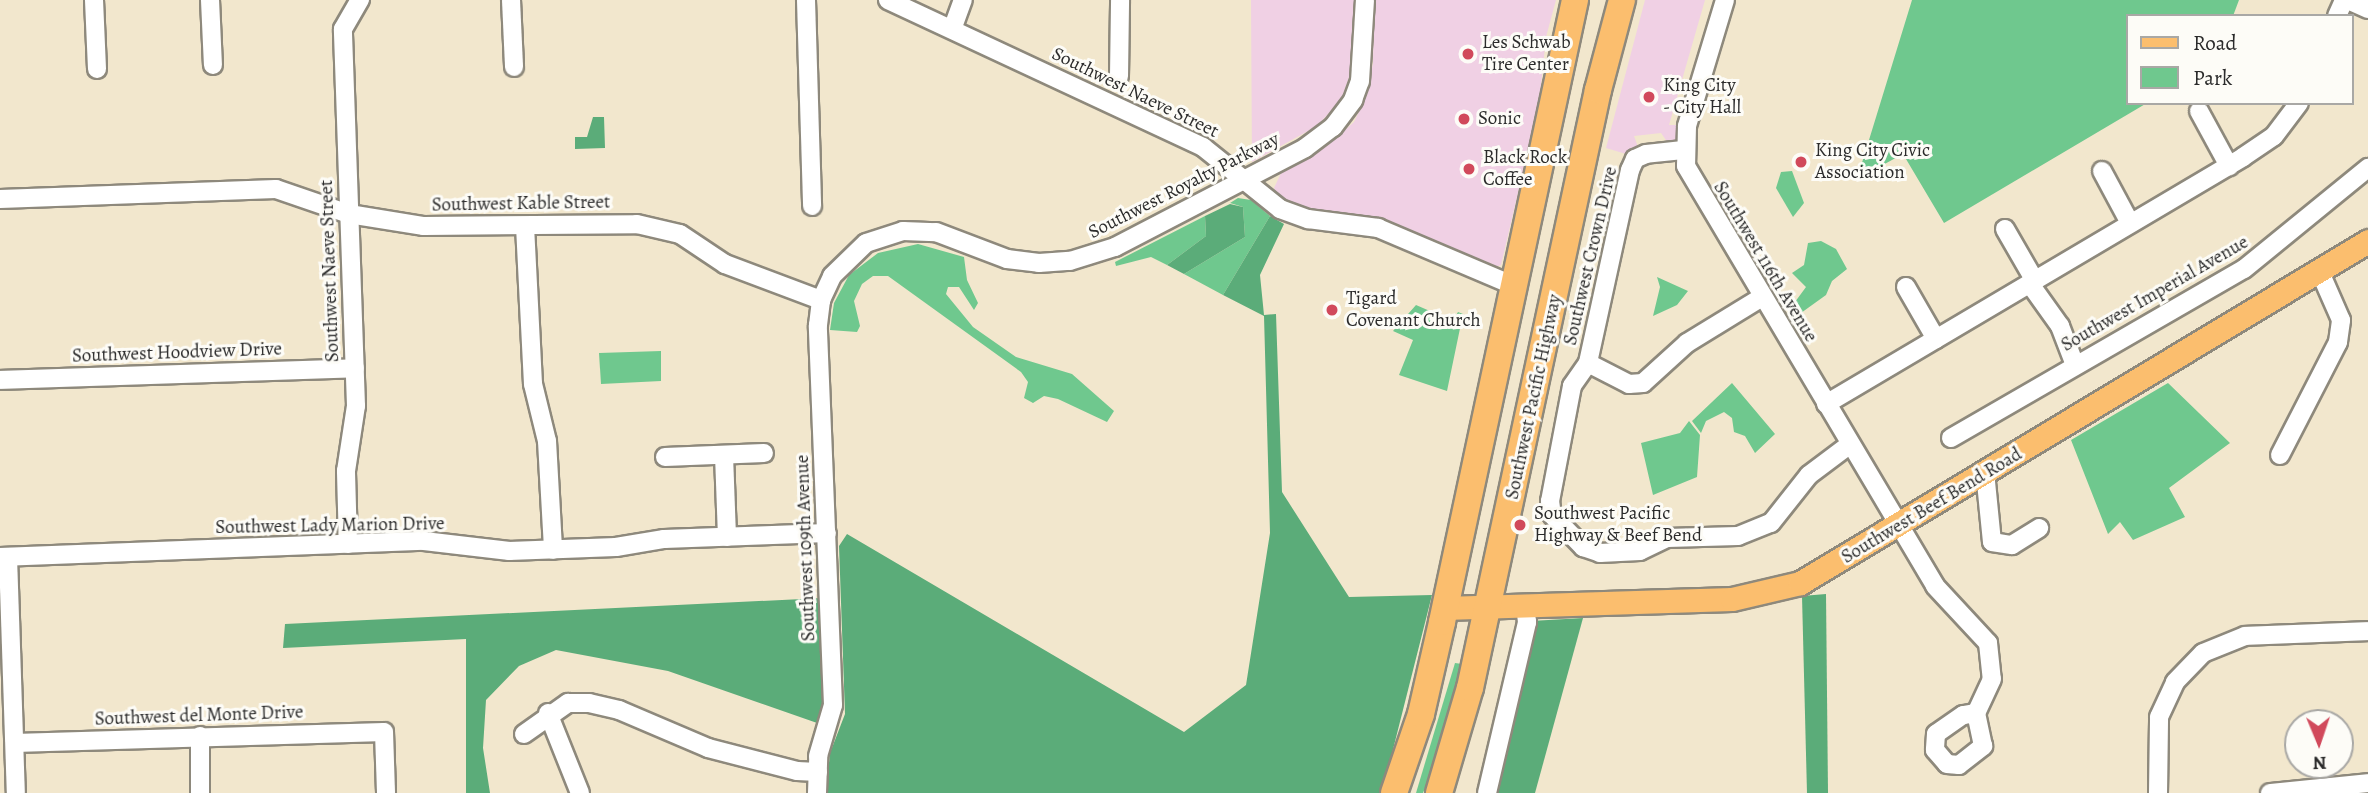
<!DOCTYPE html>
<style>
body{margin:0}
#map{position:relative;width:2368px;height:793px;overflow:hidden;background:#f2e7cd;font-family:Alegreya,serif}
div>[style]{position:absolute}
.built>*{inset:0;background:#f0d0e4}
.green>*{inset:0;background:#6fc88e}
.forest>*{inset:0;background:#5bac79}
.roads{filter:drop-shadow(2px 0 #8e897c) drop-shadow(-2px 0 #8e897c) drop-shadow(0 2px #8e897c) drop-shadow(0 -2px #8e897c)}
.minor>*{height:18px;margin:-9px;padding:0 9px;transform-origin:9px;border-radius:9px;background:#fff}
.major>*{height:23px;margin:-11.5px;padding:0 11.5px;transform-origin:11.5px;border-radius:11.5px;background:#fbbe6e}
.highway>*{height:26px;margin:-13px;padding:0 13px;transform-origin:13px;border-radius:13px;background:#fbbe6e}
.dots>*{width:19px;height:19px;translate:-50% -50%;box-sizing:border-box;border:4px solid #fdfcf7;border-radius:50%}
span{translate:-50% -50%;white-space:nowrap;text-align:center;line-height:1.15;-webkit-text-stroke:6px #fdfcf7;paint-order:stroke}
.poi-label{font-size:19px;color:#2b2b2b}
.left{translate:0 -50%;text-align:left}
.street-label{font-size:19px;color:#2b2b2b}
.legend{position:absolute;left:2126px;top:14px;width:228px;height:91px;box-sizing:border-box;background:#fdfcf7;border:2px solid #a9a8a5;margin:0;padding:9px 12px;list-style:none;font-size:21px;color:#2b2b2b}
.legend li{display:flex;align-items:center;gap:14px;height:35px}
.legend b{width:35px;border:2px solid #a9a8a5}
.north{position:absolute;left:2284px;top:709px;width:70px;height:70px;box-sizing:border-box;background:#fdfcf7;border:2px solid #a9a8a5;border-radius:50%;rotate:178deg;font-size:19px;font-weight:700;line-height:28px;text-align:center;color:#2b2b2b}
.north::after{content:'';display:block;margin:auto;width:24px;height:32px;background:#d1495b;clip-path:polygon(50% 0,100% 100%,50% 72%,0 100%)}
</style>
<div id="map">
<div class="built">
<div style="clip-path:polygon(1251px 0,1355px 0,1352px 69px,1341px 100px,1317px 126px,1252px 162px)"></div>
<div style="clip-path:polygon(1374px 0,1556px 0,1546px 37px,1539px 104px,1501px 265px,1493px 268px,1389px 223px,1307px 210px,1279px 197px,1274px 188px,1282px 171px,1329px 144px,1354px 122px,1366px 97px,1373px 63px)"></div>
<div style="clip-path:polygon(1645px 0,1705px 0,1669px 125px,1679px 125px,1676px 139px,1668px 143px,1661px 133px,1634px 136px,1638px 147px,1626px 154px,1606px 148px)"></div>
</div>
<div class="green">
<div style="clip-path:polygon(1912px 0,2239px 0,2233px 16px,2128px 16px,2128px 103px,2147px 103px,1944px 223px,1903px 154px,1857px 179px)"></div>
<div style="clip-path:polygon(1792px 171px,1804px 203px,1793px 217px,1776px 188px,1781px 172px)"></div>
<div style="clip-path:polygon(1238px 198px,1251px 200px,1270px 216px,1223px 295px,1184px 274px,1245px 237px,1243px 207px,1230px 203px)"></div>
<div style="clip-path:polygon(1205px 216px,1206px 236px,1167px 265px,1151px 257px,1116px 266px,1115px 262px)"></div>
<div style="clip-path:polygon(1821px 241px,1836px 249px,1847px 269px,1832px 281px,1826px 295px,1794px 318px,1795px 302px,1806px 287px,1792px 273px,1804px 265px,1808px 243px)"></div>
<div style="clip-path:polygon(918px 244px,964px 257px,967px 280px,978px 303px,974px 310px,959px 287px,948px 287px,946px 294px,973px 327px,1016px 357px,1072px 374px,1114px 411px,1107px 422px,1058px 399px,1044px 396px,1033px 403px,1024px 398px,1028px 382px,1021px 372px,888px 276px,873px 276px,862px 284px,854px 301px,860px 326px,857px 332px,830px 330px,834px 303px,849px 275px,878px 253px)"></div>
<div style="clip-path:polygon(1657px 277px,1688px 291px,1677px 305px,1653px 316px,1660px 287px)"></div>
<div style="clip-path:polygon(1416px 305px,1453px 321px,1458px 312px,1463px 314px,1447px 391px,1399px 375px,1413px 340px,1393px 331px)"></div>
<div style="clip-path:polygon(661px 351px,661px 381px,601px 384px,599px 353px)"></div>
<div style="clip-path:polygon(1732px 383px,1775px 434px,1755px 453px,1745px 436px,1734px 432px,1732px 418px,1724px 412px,1706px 421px,1701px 433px,1692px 421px)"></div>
<div style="clip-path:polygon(2168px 383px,2230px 443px,2169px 488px,2185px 517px,2133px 540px,2120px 522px,2108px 534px,2071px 440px)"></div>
<div style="clip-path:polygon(1689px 421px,1700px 435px,1697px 477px,1653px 495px,1641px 443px,1680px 433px)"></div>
<div style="clip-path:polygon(1455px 663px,1462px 664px,1437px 758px,1423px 793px,1416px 793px)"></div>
</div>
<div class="forest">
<div style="clip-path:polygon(593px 117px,604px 117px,605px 148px,575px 149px,575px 137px,587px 137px)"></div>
<div style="clip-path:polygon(1230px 204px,1243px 207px,1245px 237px,1184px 274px,1167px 265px,1206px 236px,1205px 216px)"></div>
<div style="clip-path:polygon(1270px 216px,1284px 224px,1260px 275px,1264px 315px,1276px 314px,1282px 492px,1349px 597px,1432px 595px,1382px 793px,826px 793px,830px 753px,845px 714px,839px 546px,847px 534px,1184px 732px,1246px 685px,1270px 533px,1264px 316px,1223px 295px)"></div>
<div style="clip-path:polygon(1826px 594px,1828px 793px,1807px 793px,1802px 596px)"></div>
<div style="clip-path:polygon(822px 598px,825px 711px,820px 724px,668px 671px,556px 650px,519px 666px,486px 700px,483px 748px,490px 793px,466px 793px,466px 639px,283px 648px,285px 624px)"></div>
<div style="clip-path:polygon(1583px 618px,1535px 793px,1491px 793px,1531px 621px)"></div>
</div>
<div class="roads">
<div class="minor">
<div style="left:94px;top:0;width:69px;rotate:87.5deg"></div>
<div style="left:210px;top:0;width:65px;rotate:87.4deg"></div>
<div style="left:511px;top:0;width:67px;rotate:87.4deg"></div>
<div style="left:806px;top:0;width:206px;rotate:88.3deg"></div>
<div style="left:888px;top:0;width:348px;rotate:25deg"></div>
<div style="left:1203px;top:147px;width:99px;rotate:38.8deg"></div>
<div style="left:1280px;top:209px;width:30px;rotate:20deg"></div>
<div style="left:1308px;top:219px;width:71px;rotate:7.3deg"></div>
<div style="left:1378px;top:228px;width:146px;rotate:23deg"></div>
<div style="left:1725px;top:0;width:132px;rotate:106.8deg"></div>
<div style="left:1687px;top:126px;width:40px;rotate:91.4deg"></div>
<div style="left:1686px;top:166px;width:488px;rotate:59.3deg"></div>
<div style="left:1935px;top:586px;width:78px;rotate:47.1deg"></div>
<div style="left:1988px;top:643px;width:36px;rotate:84deg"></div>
<div style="left:1992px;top:679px;width:38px;rotate:115deg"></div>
<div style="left:1976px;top:713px;width:13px;rotate:171deg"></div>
<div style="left:1963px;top:715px;width:33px;rotate:145deg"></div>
<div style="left:1936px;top:734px;width:16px;rotate:94deg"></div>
<div style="left:1935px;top:750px;width:18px;rotate:49deg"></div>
<div style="left:1947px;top:764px;width:12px;rotate:5deg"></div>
<div style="left:1959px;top:765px;width:31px;rotate:-38deg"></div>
<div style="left:1983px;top:746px;width:34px;rotate:-102deg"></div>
<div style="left:2348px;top:0;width:22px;rotate:24deg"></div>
<div style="left:2337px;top:16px;width:17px;rotate:-66deg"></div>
<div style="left:953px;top:27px;width:29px;rotate:-70deg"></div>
<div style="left:1119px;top:76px;width:76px;rotate:-89.2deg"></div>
<div style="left:2199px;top:111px;width:63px;rotate:61.4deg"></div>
<div style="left:1683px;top:150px;width:37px;rotate:174deg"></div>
<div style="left:1646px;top:154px;width:12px;rotate:156deg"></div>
<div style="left:1635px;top:159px;width:12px;rotate:114deg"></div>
<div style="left:1630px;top:170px;width:198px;rotate:102.3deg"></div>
<div style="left:1588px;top:363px;width:28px;rotate:125deg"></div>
<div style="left:1572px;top:386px;width:117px;rotate:100.8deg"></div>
<div style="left:1550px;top:501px;width:14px;rotate:82deg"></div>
<div style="left:1552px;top:515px;width:45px;rotate:45.9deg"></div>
<div style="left:1583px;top:547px;width:18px;rotate:19deg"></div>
<div style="left:1600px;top:553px;width:40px;rotate:-2.9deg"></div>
<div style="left:1640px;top:551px;width:30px;rotate:-26deg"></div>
<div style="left:1667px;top:538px;width:71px;rotate:-1.6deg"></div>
<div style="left:1738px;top:536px;width:35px;rotate:-22deg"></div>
<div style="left:1771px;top:523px;width:61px;rotate:-51.6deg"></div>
<div style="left:1809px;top:475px;width:50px;rotate:-36.9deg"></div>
<div style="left:2102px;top:171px;width:59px;rotate:61.7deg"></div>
<div style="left:0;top:199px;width:276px;rotate:-2.1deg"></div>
<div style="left:276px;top:189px;width:77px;rotate:18.9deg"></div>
<div style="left:349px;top:214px;width:76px;rotate:9.1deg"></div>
<div style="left:424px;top:226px;width:213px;rotate:-0.5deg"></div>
<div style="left:637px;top:224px;width:44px;rotate:13.1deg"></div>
<div style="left:680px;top:234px;width:54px;rotate:33.7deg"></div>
<div style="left:725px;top:264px;width:103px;rotate:20.6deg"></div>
<div style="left:525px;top:226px;width:158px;rotate:87.1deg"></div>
<div style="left:533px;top:384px;width:59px;rotate:76.2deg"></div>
<div style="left:547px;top:441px;width:109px;rotate:86.8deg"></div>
<div style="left:2005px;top:229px;width:60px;rotate:60deg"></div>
<div style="left:2030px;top:284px;width:52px;rotate:54.5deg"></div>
<div style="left:2060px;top:326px;width:42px;rotate:69deg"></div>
<div style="left:1906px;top:287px;width:60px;rotate:60deg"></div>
<div style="left:1588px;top:363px;width:46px;rotate:27.1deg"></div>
<div style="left:1629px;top:384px;width:14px;rotate:-4deg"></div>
<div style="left:1643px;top:383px;width:59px;rotate:-42.3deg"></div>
<div style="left:1687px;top:343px;width:88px;rotate:-31.5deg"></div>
<div style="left:0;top:380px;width:355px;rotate:-1.9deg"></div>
<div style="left:1826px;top:404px;width:485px;rotate:-30.6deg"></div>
<div style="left:2243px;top:157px;width:37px;rotate:-34deg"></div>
<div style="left:2274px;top:136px;width:41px;rotate:-52.9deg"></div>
<div style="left:1951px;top:438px;width:338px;rotate:-30deg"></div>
<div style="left:2244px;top:269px;width:160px;rotate:-39.2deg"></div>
<div style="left:724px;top:455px;width:82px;rotate:87.9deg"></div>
<div style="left:2280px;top:455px;width:127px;rotate:-62.8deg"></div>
<div style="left:2338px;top:342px;width:22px;rotate:-82deg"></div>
<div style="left:2341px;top:320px;width:55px;rotate:-113.7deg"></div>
<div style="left:665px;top:457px;width:99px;rotate:-2.3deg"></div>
<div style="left:1985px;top:472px;width:70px;rotate:84.3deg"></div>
<div style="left:1992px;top:542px;width:20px;rotate:9deg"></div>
<div style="left:2012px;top:545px;width:32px;rotate:-32deg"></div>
<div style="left:348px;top:544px;width:73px;rotate:-91.6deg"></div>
<div style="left:346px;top:471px;width:66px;rotate:-81.3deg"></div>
<div style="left:356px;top:406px;width:377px;rotate:-92deg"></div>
<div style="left:343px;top:29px;width:34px;rotate:-60deg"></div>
<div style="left:0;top:557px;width:424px;rotate:-2.2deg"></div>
<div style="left:424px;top:541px;width:86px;rotate:6.7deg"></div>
<div style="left:509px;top:551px;width:107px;rotate:-2.1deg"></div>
<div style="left:616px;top:547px;width:49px;rotate:-9.5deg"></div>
<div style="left:664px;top:539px;width:163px;rotate:-2.1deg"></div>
<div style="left:8px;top:557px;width:236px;rotate:88.1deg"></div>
<div style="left:548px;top:713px;width:86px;rotate:68.2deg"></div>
<div style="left:524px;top:734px;width:54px;rotate:-35.2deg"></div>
<div style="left:568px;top:703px;width:21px"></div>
<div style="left:589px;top:703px;width:31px;rotate:13deg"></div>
<div style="left:619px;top:710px;width:97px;rotate:23.1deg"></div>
<div style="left:708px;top:748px;width:92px;rotate:14.5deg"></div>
<div style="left:797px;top:771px;width:21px;rotate:3deg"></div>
<div style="left:200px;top:736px;width:57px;rotate:90deg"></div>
<div style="left:15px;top:743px;width:369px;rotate:-1.7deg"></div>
<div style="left:384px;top:732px;width:61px;rotate:88.1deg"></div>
<div style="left:817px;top:793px;width:37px;rotate:-88deg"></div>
<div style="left:818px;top:756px;width:53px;rotate:-73.6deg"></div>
<div style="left:833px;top:705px;width:380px;rotate:-92.3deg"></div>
<div style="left:818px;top:325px;width:25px;rotate:-83deg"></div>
<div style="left:821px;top:300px;width:26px;rotate:-65deg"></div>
<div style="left:832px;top:276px;width:47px;rotate:-44.1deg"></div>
<div style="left:866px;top:243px;width:39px;rotate:-18deg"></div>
<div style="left:903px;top:231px;width:33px;rotate:2deg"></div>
<div style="left:936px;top:232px;width:76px;rotate:20.8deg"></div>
<div style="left:1007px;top:259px;width:32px;rotate:7deg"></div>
<div style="left:1039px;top:263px;width:31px;rotate:-4deg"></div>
<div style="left:1070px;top:261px;width:47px;rotate:-17.3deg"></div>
<div style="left:1115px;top:247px;width:214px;rotate:-27.5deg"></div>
<div style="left:1305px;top:148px;width:35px;rotate:-37deg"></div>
<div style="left:1333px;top:127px;width:34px;rotate:-53deg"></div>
<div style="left:1353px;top:100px;width:20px;rotate:-70deg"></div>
<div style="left:1360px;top:81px;width:81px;rotate:-86.5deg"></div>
<div style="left:1487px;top:793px;width:176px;rotate:-76.8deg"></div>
<div style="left:1527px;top:622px;width:17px;rotate:-97deg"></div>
<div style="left:2158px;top:793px;width:76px;rotate:-89.2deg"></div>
<div style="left:2159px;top:717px;width:38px;rotate:-65deg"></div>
<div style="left:2175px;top:682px;width:40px;rotate:-46deg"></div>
<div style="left:2203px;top:653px;width:45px;rotate:-22deg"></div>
<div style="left:2245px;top:636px;width:123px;rotate:-2.3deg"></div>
<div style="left:2270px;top:793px;width:99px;rotate:-5.8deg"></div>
</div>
<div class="major">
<div style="left:1444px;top:608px;width:288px;rotate:-1.8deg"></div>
<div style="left:1732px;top:599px;width:70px;rotate:-13.2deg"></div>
<div style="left:1800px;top:583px;width:663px;rotate:-31.05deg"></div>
</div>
<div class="highway">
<div style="left:1394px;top:793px;width:83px;rotate:-71.1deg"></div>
<div style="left:1421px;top:714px;width:94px;rotate:-77.1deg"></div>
<div style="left:1442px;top:622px;width:636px;rotate:-77.93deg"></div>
<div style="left:1439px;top:793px;width:109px;rotate:-73.6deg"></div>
<div style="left:1470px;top:688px;width:612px;rotate:-77.92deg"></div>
<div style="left:1598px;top:90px;width:93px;rotate:-75.1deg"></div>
</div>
</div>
<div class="dots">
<div style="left:1468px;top:54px;background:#d1495b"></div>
<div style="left:1649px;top:97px;background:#d1495b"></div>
<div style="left:1464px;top:119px;background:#d1495b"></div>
<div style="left:1801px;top:162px;background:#d1495b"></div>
<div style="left:1469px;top:169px;background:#d1495b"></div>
<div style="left:1332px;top:310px;background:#d1495b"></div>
<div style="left:1520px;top:525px;background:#d1495b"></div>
</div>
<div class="poi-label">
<span class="left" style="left:1482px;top:54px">Les Schwab<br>Tire Center</span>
<span class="left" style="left:1663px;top:97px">King City<br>- City Hall</span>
<span class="left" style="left:1478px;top:119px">Sonic</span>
<span class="left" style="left:1815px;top:162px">King City Civic<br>Association</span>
<span class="left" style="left:1483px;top:169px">Black Rock<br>Coffee</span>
<span class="left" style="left:1346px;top:310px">Tigard<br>Covenant Church</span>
<span class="left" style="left:1534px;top:525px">Southwest Pacific<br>Highway &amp; Beef Bend</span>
</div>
<div class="street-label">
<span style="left:1135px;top:93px;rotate:26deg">Southwest Naeve Street</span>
<span style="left:1184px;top:186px;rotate:-27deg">Southwest Royalty Parkway</span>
<span style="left:521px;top:204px;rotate:-1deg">Southwest Kable Street</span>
<span style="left:1591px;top:256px;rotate:-77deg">Southwest Crown Drive</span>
<span style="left:1765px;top:262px;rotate:59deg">Southwest 116th Avenue</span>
<span style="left:330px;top:271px;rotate:-92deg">Southwest Naeve Street</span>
<span style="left:2155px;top:294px;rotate:-30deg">Southwest Imperial Avenue</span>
<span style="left:177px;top:353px;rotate:-2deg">Southwest Hoodview Drive</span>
<span style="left:1534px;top:397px;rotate:-78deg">Southwest Pacific Highway</span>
<span style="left:1932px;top:506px;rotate:-31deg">Southwest Beef Bend Road</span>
<span style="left:330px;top:526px;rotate:-1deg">Southwest Lady Marion Drive</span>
<span style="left:806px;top:548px;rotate:-92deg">Southwest 109th Avenue</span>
<span style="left:199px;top:716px;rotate:-2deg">Southwest del Monte Drive</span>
</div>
<ul class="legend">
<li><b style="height:9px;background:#fbbe6e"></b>Road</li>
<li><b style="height:19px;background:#6fc88e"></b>Park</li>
</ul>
<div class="north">N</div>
</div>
